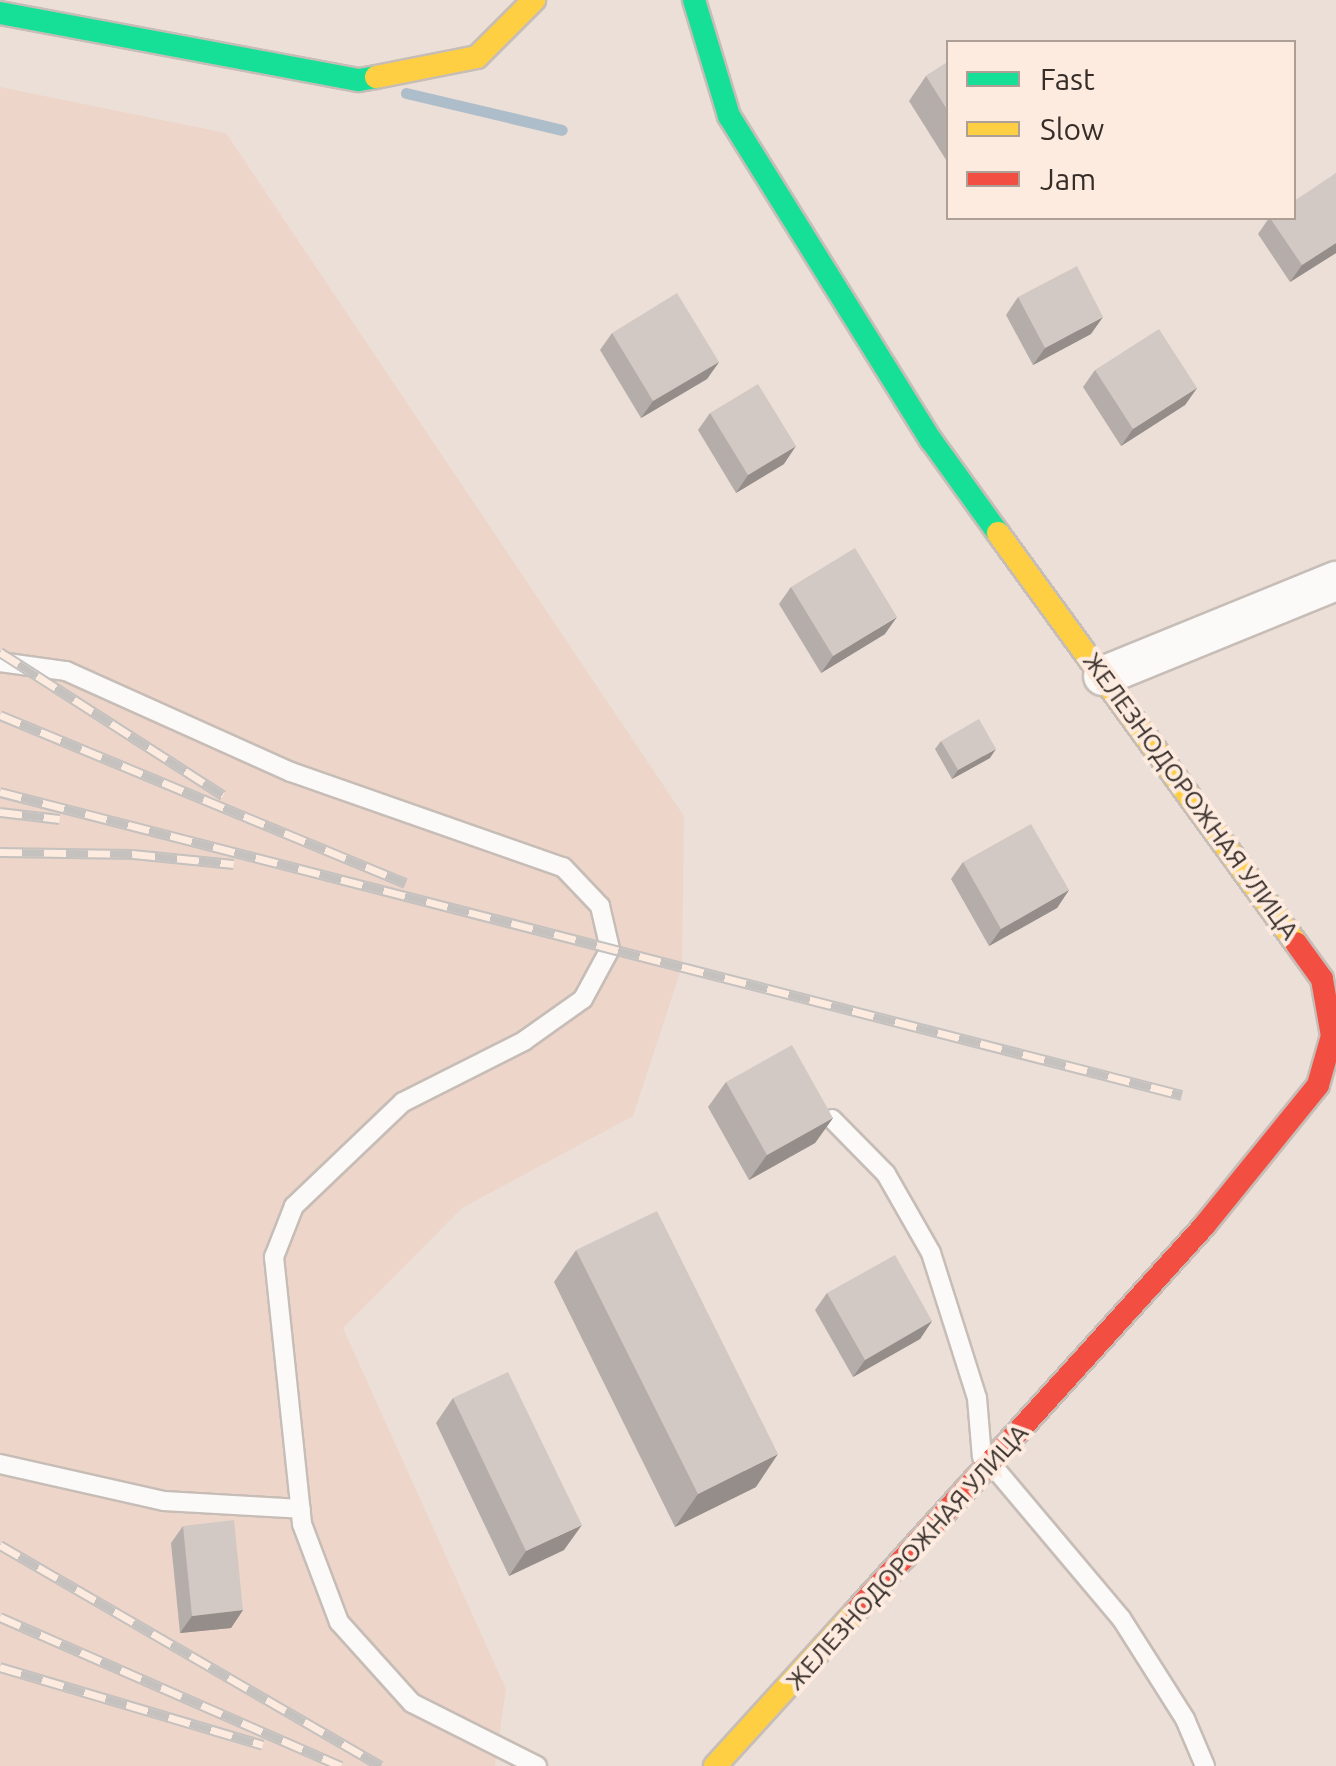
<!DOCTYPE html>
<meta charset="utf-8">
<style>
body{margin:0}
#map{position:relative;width:1336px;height:1766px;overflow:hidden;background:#ecdfd7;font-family:Ubuntu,sans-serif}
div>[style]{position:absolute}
.built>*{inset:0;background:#edd6c9}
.stream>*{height:11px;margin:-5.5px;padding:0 5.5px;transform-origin:5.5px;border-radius:5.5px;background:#aebdca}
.roads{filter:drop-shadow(2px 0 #c7bdb7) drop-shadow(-2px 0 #c7bdb7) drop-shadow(0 2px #c7bdb7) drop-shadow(0 -2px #c7bdb7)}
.lane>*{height:18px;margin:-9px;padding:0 9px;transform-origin:9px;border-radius:9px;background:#fcfaf9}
.street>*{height:38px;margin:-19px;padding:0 19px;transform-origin:19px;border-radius:19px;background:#fcfaf9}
.fast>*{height:22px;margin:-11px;padding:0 11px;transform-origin:11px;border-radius:11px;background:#16e098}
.slow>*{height:22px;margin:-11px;padding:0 11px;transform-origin:11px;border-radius:11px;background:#ffcf43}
.jam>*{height:22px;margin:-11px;padding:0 11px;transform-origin:11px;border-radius:11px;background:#f24e42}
.rail>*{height:11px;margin-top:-5.5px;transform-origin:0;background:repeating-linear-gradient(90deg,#feebe0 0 22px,#c5c1bf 0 44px);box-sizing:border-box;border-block:2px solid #c5c1bf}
.wall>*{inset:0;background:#b5ada9}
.shaded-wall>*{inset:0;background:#948d89}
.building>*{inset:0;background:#d3c9c4}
span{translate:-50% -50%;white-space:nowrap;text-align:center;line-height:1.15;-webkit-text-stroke:8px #feebe0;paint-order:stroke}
.street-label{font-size:25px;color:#362d28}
.legend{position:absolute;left:946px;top:40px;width:350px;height:180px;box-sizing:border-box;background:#feebe0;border:2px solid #ae9f96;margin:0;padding:12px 18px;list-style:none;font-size:30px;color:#362d28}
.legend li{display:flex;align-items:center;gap:20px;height:50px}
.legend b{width:50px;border:2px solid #ae9f96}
</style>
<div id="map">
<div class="built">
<div style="clip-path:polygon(0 87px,226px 133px,684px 816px,682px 967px,633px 1116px,462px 1208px,343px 1328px,506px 1689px,495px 1766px,0 1766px)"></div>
</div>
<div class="stream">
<div style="left:406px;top:93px;width:160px;rotate:13.3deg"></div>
</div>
<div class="roads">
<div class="lane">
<div style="left:0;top:662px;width:67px;rotate:7.8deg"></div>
<div style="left:66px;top:671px;width:247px;rotate:24.2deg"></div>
<div style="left:291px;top:772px;width:288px;rotate:19.3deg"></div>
<div style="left:563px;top:867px;width:54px;rotate:46.5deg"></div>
<div style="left:600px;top:906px;width:44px;rotate:76.9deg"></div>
<div style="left:610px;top:949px;width:57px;rotate:118.4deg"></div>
<div style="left:583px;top:999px;width:72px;rotate:144.6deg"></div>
<div style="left:524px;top:1041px;width:136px;rotate:153.2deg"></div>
<div style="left:403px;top:1102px;width:151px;rotate:136.3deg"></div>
<div style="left:294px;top:1206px;width:55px;rotate:111.4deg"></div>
<div style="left:274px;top:1257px;width:268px;rotate:84deg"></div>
<div style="left:302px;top:1524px;width:105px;rotate:69.3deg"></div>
<div style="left:339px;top:1622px;width:109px;rotate:48deg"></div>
<div style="left:412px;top:1703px;width:140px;rotate:26.7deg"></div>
<div style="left:832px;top:1119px;width:77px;rotate:45.5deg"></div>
<div style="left:886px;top:1174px;width:91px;rotate:60.3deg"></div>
<div style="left:931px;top:1253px;width:152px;rotate:72.4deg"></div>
<div style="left:977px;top:1398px;width:59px;rotate:85.2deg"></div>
<div style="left:0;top:1464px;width:168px;rotate:12.7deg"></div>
<div style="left:164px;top:1501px;width:137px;rotate:3.3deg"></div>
<div style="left:992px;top:1465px;width:200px;rotate:49.9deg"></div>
<div style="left:1121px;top:1618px;width:120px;rotate:57.6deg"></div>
<div style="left:1185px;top:1719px;width:51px;rotate:66.9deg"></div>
</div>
<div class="street">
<div style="left:1103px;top:676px;width:252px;rotate:-22.2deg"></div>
</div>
<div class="fast">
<div style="left:694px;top:0;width:121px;rotate:73.2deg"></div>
<div style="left:729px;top:116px;width:382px;rotate:58.1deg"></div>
<div style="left:931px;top:440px;width:115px;rotate:54.2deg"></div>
<div style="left:0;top:13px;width:365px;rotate:10.6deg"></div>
<div style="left:359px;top:80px;width:17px;rotate:-10deg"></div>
</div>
<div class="slow">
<div style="left:376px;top:77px;width:103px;rotate:-11.2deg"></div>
<div style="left:477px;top:57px;width:81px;rotate:-45deg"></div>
<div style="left:998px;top:533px;width:507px;rotate:53.99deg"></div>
<div style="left:715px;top:1766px;width:210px;rotate:-47.7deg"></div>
</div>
<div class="jam">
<div style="left:856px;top:1611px;width:519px;rotate:-47.89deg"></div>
<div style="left:1204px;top:1226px;width:181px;rotate:-51deg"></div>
<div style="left:1318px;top:1085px;width:51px;rotate:-74.1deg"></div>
<div style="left:1332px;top:1036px;width:58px;rotate:-100deg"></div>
<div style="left:1322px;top:979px;width:44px;rotate:-125.8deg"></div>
</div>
</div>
<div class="rail">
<div style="left:0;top:652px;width:265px;rotate:32.7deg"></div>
<div style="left:0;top:715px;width:439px;rotate:22.5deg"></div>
<div style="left:0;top:792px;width:1220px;rotate:14.38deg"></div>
<div style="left:0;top:812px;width:60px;rotate:6.7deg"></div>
<div style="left:0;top:852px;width:133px;rotate:0.9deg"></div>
<div style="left:133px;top:854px;width:101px;rotate:5.7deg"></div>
<div style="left:0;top:1545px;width:440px;rotate:30.1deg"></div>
<div style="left:0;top:1617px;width:372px;rotate:23.6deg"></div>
<div style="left:0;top:1667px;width:274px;rotate:16.5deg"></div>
</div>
<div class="wall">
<div style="clip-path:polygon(948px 62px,948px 163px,909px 101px,926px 76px)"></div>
<div style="clip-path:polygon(1336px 173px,1336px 253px,1290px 282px,1258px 234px,1269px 218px,1294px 218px)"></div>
<div style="clip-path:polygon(1018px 297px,1091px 334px,1033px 365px,1006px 315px)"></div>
<div style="clip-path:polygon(612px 333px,719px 362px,707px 379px,641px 418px,600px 350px)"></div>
<div style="clip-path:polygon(1095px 370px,1197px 388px,1185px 405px,1121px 446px,1083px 387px)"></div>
<div style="clip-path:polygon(710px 413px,784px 464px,736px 493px,698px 430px)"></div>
<div style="clip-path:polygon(791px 587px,885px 634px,821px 673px,779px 604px)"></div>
<div style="clip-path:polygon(941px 741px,990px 758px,952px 779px,935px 749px)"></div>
<div style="clip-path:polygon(963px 862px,1069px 890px,1057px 908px,989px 946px,951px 879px)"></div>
<div style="clip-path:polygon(726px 1082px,833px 1118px,815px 1143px,749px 1180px,708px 1107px)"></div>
<div style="clip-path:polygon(576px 1250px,756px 1487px,675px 1527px,554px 1282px)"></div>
<div style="clip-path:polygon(827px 1293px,932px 1321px,920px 1339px,853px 1377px,815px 1310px)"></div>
<div style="clip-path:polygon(453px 1398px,564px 1550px,509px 1576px,436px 1423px)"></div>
<div style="clip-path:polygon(183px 1526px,243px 1610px,231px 1628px,180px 1633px,171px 1543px)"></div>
</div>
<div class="shaded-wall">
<div style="clip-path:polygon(1336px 243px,1336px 253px,1290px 282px,1302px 265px)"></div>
<div style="clip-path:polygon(1103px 317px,1091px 334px,1033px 365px,1045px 348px)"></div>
<div style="clip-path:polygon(719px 362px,707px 379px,641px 418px,653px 401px)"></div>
<div style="clip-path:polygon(1197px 388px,1185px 405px,1121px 446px,1133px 429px)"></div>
<div style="clip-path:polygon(796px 446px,784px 464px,736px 493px,748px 475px)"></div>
<div style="clip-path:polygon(897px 617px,885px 634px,821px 673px,833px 656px)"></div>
<div style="clip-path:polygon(996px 749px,990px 758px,952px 779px,958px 770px)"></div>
<div style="clip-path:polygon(1069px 890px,1057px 908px,989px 946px,1001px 929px)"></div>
<div style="clip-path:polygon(833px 1118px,815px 1143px,749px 1180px,767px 1155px)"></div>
<div style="clip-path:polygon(932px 1321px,920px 1339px,853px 1377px,865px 1360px)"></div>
<div style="clip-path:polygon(778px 1454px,756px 1487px,675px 1527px,698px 1494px)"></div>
<div style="clip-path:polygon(582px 1525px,564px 1550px,509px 1576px,526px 1551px)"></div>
<div style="clip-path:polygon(243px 1610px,231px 1628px,180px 1633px,192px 1616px)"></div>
</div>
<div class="building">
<div style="clip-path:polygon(948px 62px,948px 111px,926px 76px)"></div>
<div style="clip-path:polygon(1336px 173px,1336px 243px,1302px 265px,1270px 218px,1294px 218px,1294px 201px)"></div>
<div style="clip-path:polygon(1077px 266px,1103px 317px,1045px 348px,1018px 297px)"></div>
<div style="clip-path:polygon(677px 293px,719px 362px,653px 401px,612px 333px)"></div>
<div style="clip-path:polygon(1159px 329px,1197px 388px,1133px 429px,1095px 370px)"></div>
<div style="clip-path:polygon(758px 384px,796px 446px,748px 475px,710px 413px)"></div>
<div style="clip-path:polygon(855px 548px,897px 617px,833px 656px,791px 587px)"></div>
<div style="clip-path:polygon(979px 719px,996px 749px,958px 770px,941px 741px)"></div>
<div style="clip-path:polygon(1031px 824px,1069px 890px,1001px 929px,963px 862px)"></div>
<div style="clip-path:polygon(792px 1045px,833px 1118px,767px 1155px,726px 1082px)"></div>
<div style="clip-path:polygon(657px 1211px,778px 1454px,698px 1494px,576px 1250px)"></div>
<div style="clip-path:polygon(895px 1255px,932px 1321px,865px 1360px,827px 1293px)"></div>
<div style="clip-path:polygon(508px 1372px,582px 1525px,526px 1551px,453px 1398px)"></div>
<div style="clip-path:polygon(234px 1520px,243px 1610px,192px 1616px,183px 1526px)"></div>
</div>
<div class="street-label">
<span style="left:1191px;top:796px;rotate:54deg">ЖЕЛЕЗНОДОРОЖНАЯ УЛИЦА</span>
<span style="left:907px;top:1557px;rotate:-48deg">ЖЕЛЕЗНОДОРОЖНАЯ УЛИЦА</span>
</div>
<ul class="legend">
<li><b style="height:12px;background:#16e098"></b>Fast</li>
<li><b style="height:12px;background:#ffcf43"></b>Slow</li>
<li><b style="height:12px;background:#f24e42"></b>Jam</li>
</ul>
</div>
